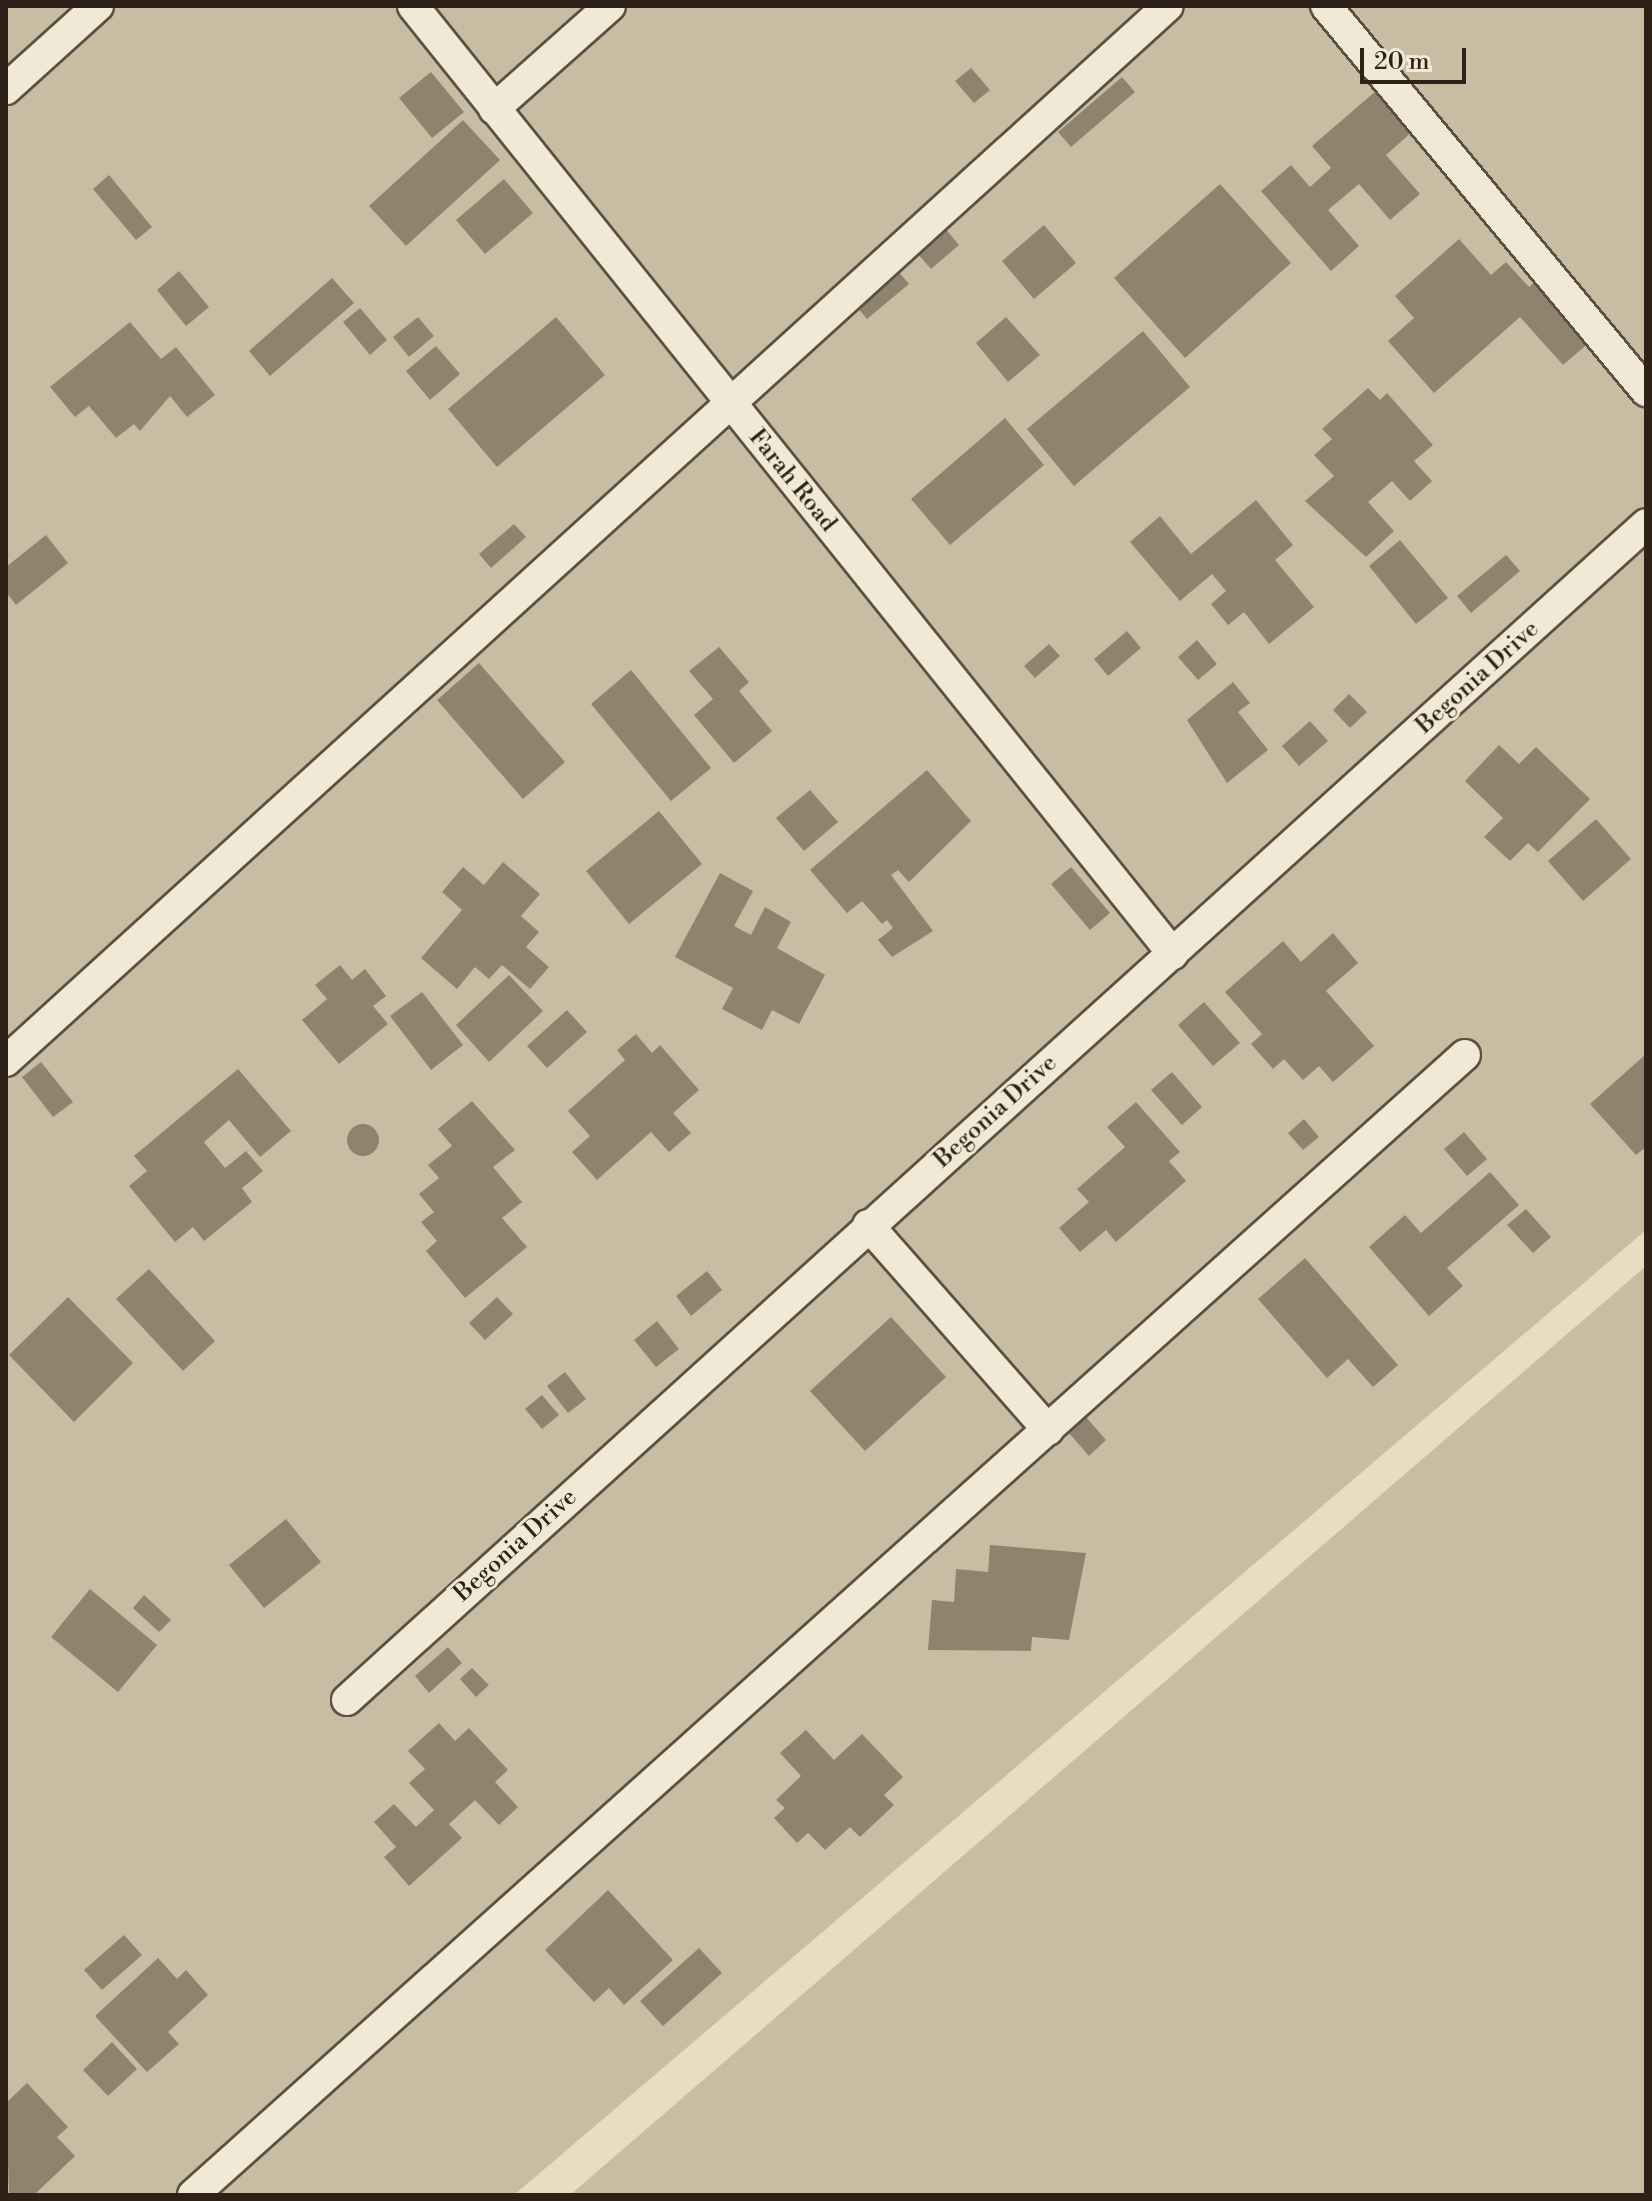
<!DOCTYPE html>
<style>
body{margin:0}
#map{position:relative;width:1652px;height:2201px;overflow:hidden;background:#e7ddc0;font-family:"Libre Bodoni",serif}
div>[style]{position:absolute}
.green>*{inset:0;background:#c8bda3}
.building>*{inset:0;background:#8f836f}
.round{border-radius:50%}
.roads{filter:drop-shadow(2px 0 #5d5042) drop-shadow(-2px 0 #5d5042) drop-shadow(0 2px #5d5042) drop-shadow(0 -2px #5d5042)}
.street>*{height:30px;margin:-15px;padding:0 15px;transform-origin:15px;border-radius:15px;background:#efe9d6}
span{translate:-50% -50%;white-space:nowrap;text-align:center;line-height:1.15;-webkit-text-stroke:6px #efe9d6;paint-order:stroke}
.street-label{font-size:24px;color:#2f2118}
.frame{position:absolute;inset:0;border:8px solid #2f2118;pointer-events:none}
.scale{position:absolute;left:1360px;top:48px;width:106px;height:36px;box-sizing:border-box;border:4px solid #2f2118;border-top:0;padding-left:10px;font-size:24px;line-height:28px;white-space:nowrap;color:#2f2118;-webkit-text-stroke:6px #efe9d6;paint-order:stroke}
</style>
<div id="map">
<div class="green">
<div style="clip-path:polygon(6px 6px,1646px 6px,1646px 1230px,514px 2195px,6px 2195px)"></div>
<div style="clip-path:polygon(1646px 1266px,1646px 2195px,570px 2195px)"></div>
</div>
<div class="building">
<div style="clip-path:polygon(971px 68px,990px 90px,974px 103px,955px 81px)"></div>
<div style="clip-path:polygon(431px 72px,464px 112px,432px 138px,399px 98px)"></div>
<div style="clip-path:polygon(1122px 77px,1135px 92px,1071px 147px,1058px 132px)"></div>
<div style="clip-path:polygon(1377px 90px,1413px 131px,1386px 155px,1420px 194px,1390px 220px,1359px 184px,1328px 210px,1359px 246px,1331px 271px,1261px 191px,1291px 165px,1310px 187px,1331px 168px,1312px 146px)"></div>
<div style="clip-path:polygon(463px 120px,500px 160px,406px 246px,369px 206px)"></div>
<div style="clip-path:polygon(109px 175px,152px 227px,136px 240px,93px 189px)"></div>
<div style="clip-path:polygon(504px 179px,533px 213px,485px 254px,456px 220px)"></div>
<div style="clip-path:polygon(1220px 184px,1291px 263px,1185px 358px,1114px 278px)"></div>
<div style="clip-path:polygon(1044px 225px,1076px 263px,1034px 299px,1002px 261px)"></div>
<div style="clip-path:polygon(944px 227px,959px 245px,931px 269px,916px 252px)"></div>
<div style="clip-path:polygon(1459px 239px,1491px 275px,1506px 262px,1529px 287px,1537px 280px,1591px 341px,1563px 365px,1520px 317px,1434px 393px,1388px 341px,1414px 318px,1395px 296px)"></div>
<div style="clip-path:polygon(179px 271px,209px 307px,186px 326px,157px 290px)"></div>
<div style="clip-path:polygon(898px 271px,909px 284px,867px 319px,856px 306px)"></div>
<div style="clip-path:polygon(332px 278px,354px 303px,270px 376px,249px 351px)"></div>
<div style="clip-path:polygon(360px 308px,387px 340px,370px 355px,343px 322px)"></div>
<div style="clip-path:polygon(418px 317px,434px 336px,409px 357px,393px 337px)"></div>
<div style="clip-path:polygon(556px 317px,605px 375px,497px 467px,448px 409px)"></div>
<div style="clip-path:polygon(1006px 317px,1040px 355px,1008px 382px,976px 343px)"></div>
<div style="clip-path:polygon(130px 322px,161px 359px,176px 347px,215px 395px,187px 417px,170px 396px,140px 431px,134px 424px,116px 438px,89px 406px,75px 417px,50px 387px)"></div>
<div style="clip-path:polygon(1143px 331px,1190px 387px,1074px 486px,1027px 429px)"></div>
<div style="clip-path:polygon(436px 346px,460px 374px,430px 400px,406px 371px)"></div>
<div style="clip-path:polygon(1368px 388px,1380px 400px,1387px 393px,1433px 445px,1414px 461px,1432px 481px,1410px 501px,1392px 481px,1368px 502px,1394px 531px,1366px 557px,1305px 501px,1334px 476px,1314px 455px,1332px 439px,1322px 429px)"></div>
<div style="clip-path:polygon(1005px 418px,1044px 465px,950px 545px,911px 499px)"></div>
<div style="clip-path:polygon(1256px 500px,1293px 545px,1275px 560px,1314px 607px,1269px 644px,1244px 612px,1228px 625px,1211px 604px,1226px 591px,1212px 574px,1180px 601px,1130px 542px,1160px 516px,1191px 554px)"></div>
<div style="clip-path:polygon(514px 524px,526px 537px,491px 568px,479px 554px)"></div>
<div style="clip-path:polygon(46px 535px,68px 563px,16px 605px,6px 592px,6px 567px)"></div>
<div style="clip-path:polygon(1400px 540px,1448px 598px,1416px 624px,1369px 566px)"></div>
<div style="clip-path:polygon(1506px 555px,1520px 571px,1471px 613px,1457px 596px)"></div>
<div style="clip-path:polygon(1127px 631px,1141px 648px,1108px 676px,1094px 659px)"></div>
<div style="clip-path:polygon(1197px 640px,1217px 664px,1198px 680px,1178px 657px)"></div>
<div style="clip-path:polygon(1049px 644px,1060px 656px,1035px 678px,1024px 666px)"></div>
<div style="clip-path:polygon(719px 647px,749px 682px,739px 691px,772px 731px,734px 763px,694px 715px,713px 699px,689px 671px)"></div>
<div style="clip-path:polygon(479px 663px,565px 762px,523px 799px,437px 700px)"></div>
<div style="clip-path:polygon(631px 670px,711px 768px,671px 801px,591px 704px)"></div>
<div style="clip-path:polygon(1233px 682px,1250px 703px,1238px 712px,1268px 750px,1227px 783px,1187px 720px)"></div>
<div style="clip-path:polygon(1349px 694px,1367px 712px,1350px 728px,1333px 710px)"></div>
<div style="clip-path:polygon(1310px 721px,1328px 741px,1299px 766px,1282px 746px)"></div>
<div style="clip-path:polygon(1499px 745px,1519px 764px,1536px 747px,1590px 799px,1538px 852px,1528px 843px,1510px 861px,1484px 837px,1503px 818px,1465px 781px)"></div>
<div style="clip-path:polygon(927px 770px,971px 821px,909px 882px,898px 870px,891px 875px,933px 931px,892px 957px,878px 940px,893px 928px,887px 920px,882px 924px,862px 901px,847px 913px,810px 870px)"></div>
<div style="clip-path:polygon(810px 790px,838px 822px,804px 851px,776px 818px)"></div>
<div style="clip-path:polygon(659px 811px,702px 864px,629px 924px,586px 871px)"></div>
<div style="clip-path:polygon(1596px 819px,1631px 859px,1583px 901px,1548px 861px)"></div>
<div style="clip-path:polygon(503px 862px,540px 894px,521px 916px,539px 932px,526px 947px,549px 967px,530px 989px,502px 965px,489px 979px,475px 967px,457px 989px,421px 958px,462px 910px,442px 892px,463px 867px,484px 885px)"></div>
<div style="clip-path:polygon(1071px 867px,1110px 913px,1090px 930px,1051px 884px)"></div>
<div style="clip-path:polygon(720px 873px,753px 891px,734px 926px,751px 935px,765px 907px,791px 922px,777px 948px,825px 975px,799px 1024px,772px 1010px,762px 1030px,722px 1009px,733px 988px,675px 957px)"></div>
<div style="clip-path:polygon(1333px 933px,1358px 963px,1326px 991px,1374px 1046px,1333px 1082px,1319px 1066px,1303px 1080px,1284px 1059px,1273px 1069px,1251px 1044px,1262px 1034px,1225px 992px,1283px 941px,1301px 962px)"></div>
<div style="clip-path:polygon(340px 965px,352px 980px,365px 969px,386px 996px,373px 1006px,388px 1024px,339px 1064px,302px 1020px,327px 999px,315px 985px)"></div>
<div style="clip-path:polygon(509px 975px,543px 1011px,489px 1062px,456px 1025px)"></div>
<div style="clip-path:polygon(422px 992px,463px 1045px,431px 1070px,390px 1016px)"></div>
<div style="clip-path:polygon(1204px 1002px,1240px 1043px,1213px 1066px,1178px 1025px)"></div>
<div style="clip-path:polygon(567px 1010px,587px 1032px,547px 1068px,527px 1046px)"></div>
<div style="clip-path:polygon(636px 1034px,652px 1053px,660px 1045px,699px 1090px,673px 1113px,691px 1133px,669px 1152px,651px 1132px,597px 1180px,572px 1152px,590px 1136px,568px 1111px,625px 1060px,617px 1050px)"></div>
<div style="clip-path:polygon(1646px 1054px,1646px 1147px,1636px 1155px,1590px 1104px)"></div>
<div style="clip-path:polygon(41px 1062px,73px 1102px,53px 1117px,22px 1077px)"></div>
<div style="clip-path:polygon(238px 1069px,291px 1131px,260px 1157px,229px 1120px,204px 1142px,225px 1168px,246px 1151px,263px 1171px,242px 1188px,252px 1202px,204px 1241px,193px 1227px,175px 1242px,129px 1186px,147px 1171px,134px 1156px)"></div>
<div style="clip-path:polygon(1172px 1072px,1202px 1107px,1182px 1125px,1151px 1090px)"></div>
<div style="clip-path:polygon(472px 1101px,515px 1150px,493px 1167px,522px 1202px,502px 1218px,527px 1247px,465px 1298px,426px 1251px,437px 1241px,421px 1222px,434px 1212px,419px 1194px,439px 1178px,428px 1165px,452px 1146px,438px 1129px)"></div>
<div style="clip-path:polygon(1136px 1102px,1180px 1152px,1169px 1161px,1186px 1181px,1116px 1242px,1106px 1230px,1080px 1252px,1059px 1228px,1089px 1202px,1077px 1189px,1125px 1147px,1107px 1127px)"></div>
<div style="clip-path:polygon(1304px 1119px,1319px 1137px,1303px 1150px,1288px 1133px)"></div>
<div class="round" style="left:347px;top:1124px;width:32px;height:32px"></div>
<div style="clip-path:polygon(1464px 1132px,1487px 1159px,1467px 1176px,1444px 1149px)"></div>
<div style="clip-path:polygon(1490px 1172px,1519px 1205px,1447px 1268px,1463px 1286px,1429px 1316px,1369px 1247px,1405px 1215px,1421px 1233px)"></div>
<div style="clip-path:polygon(1526px 1209px,1551px 1237px,1533px 1253px,1507px 1225px)"></div>
<div style="clip-path:polygon(1305px 1258px,1398px 1365px,1373px 1387px,1348px 1359px,1327px 1378px,1258px 1299px)"></div>
<div style="clip-path:polygon(149px 1269px,215px 1341px,183px 1371px,116px 1299px)"></div>
<div style="clip-path:polygon(707px 1271px,722px 1290px,691px 1316px,676px 1296px)"></div>
<div style="clip-path:polygon(68px 1297px,133px 1363px,74px 1422px,9px 1355px)"></div>
<div style="clip-path:polygon(497px 1297px,513px 1314px,485px 1340px,469px 1323px)"></div>
<div style="clip-path:polygon(891px 1317px,946px 1377px,865px 1451px,810px 1391px)"></div>
<div style="clip-path:polygon(657px 1321px,679px 1349px,656px 1367px,634px 1340px)"></div>
<div style="clip-path:polygon(565px 1372px,586px 1399px,568px 1413px,547px 1386px)"></div>
<div style="clip-path:polygon(542px 1395px,559px 1415px,542px 1429px,525px 1409px)"></div>
<div style="clip-path:polygon(1086px 1417px,1106px 1440px,1089px 1456px,1069px 1433px)"></div>
<div style="clip-path:polygon(286px 1519px,321px 1562px,264px 1608px,229px 1565px)"></div>
<div style="clip-path:polygon(990px 1545px,1086px 1553px,1069px 1640px,1032px 1637px,1031px 1651px,928px 1650px,932px 1600px,954px 1602px,956px 1569px,988px 1572px)"></div>
<div style="clip-path:polygon(90px 1589px,157px 1645px,118px 1692px,51px 1637px)"></div>
<div style="clip-path:polygon(144px 1595px,171px 1620px,159px 1632px,133px 1608px)"></div>
<div style="clip-path:polygon(448px 1647px,462px 1663px,429px 1693px,415px 1676px)"></div>
<div style="clip-path:polygon(472px 1668px,489px 1685px,476px 1697px,460px 1679px)"></div>
<div style="clip-path:polygon(439px 1723px,455px 1741px,469px 1728px,508px 1770px,495px 1782px,518px 1807px,499px 1825px,475px 1800px,449px 1824px,462px 1838px,409px 1886px,384px 1857px,396px 1847px,374px 1822px,394px 1804px,416px 1827px,434px 1810px,409px 1783px,425px 1769px,408px 1751px)"></div>
<div style="clip-path:polygon(806px 1730px,834px 1760px,862px 1734px,903px 1777px,884px 1795px,894px 1805px,860px 1837px,850px 1827px,825px 1850px,808px 1833px,797px 1843px,774px 1818px,785px 1808px,776px 1800px,801px 1776px,780px 1753px)"></div>
<div style="clip-path:polygon(608px 1890px,673px 1960px,624px 2005px,609px 1988px,594px 2002px,545px 1950px)"></div>
<div style="clip-path:polygon(124px 1935px,142px 1955px,102px 1990px,84px 1970px)"></div>
<div style="clip-path:polygon(699px 1948px,722px 1973px,663px 2026px,640px 2001px)"></div>
<div style="clip-path:polygon(158px 1958px,177px 1979px,186px 1970px,208px 1995px,168px 2032px,179px 2044px,147px 2072px,95px 2016px)"></div>
<div style="clip-path:polygon(112px 2042px,137px 2069px,108px 2096px,83px 2070px)"></div>
<div style="clip-path:polygon(27px 2083px,68px 2127px,57px 2137px,75px 2156px,34px 2195px,9px 2195px,6px 2103px)"></div>
</div>
<div class="roads">
<div class="street">
<div style="left:413px;top:6px;width:1215px;rotate:51.28deg"></div>
<div style="left:1326px;top:6px;width:501px;rotate:50.27deg"></div>
<div style="left:6px;top:89px;width:124px;rotate:-42.1deg"></div>
<div style="left:494px;top:109px;width:155px;rotate:-41.6deg"></div>
<div style="left:6px;top:1061px;width:1569px;rotate:-42.24deg"></div>
<div style="left:868px;top:1225px;width:273px;rotate:48.7deg"></div>
<div style="left:347px;top:1700px;width:1752px;rotate:-42.15deg"></div>
<div style="left:193px;top:2195px;width:1708px;rotate:-41.87deg"></div>
</div>
</div>
<div class="street-label">
<span style="left:792px;top:481px;rotate:51deg">Farah Road</span>
<span style="left:1478px;top:678px;rotate:-42deg">Begonia Drive</span>
<span style="left:996px;top:1112px;rotate:-42deg">Begonia Drive</span>
<span style="left:516px;top:1546px;rotate:-42deg">Begonia Drive</span>
</div>
<div class="frame"></div>
<div class="scale">20 m</div>
</div>
